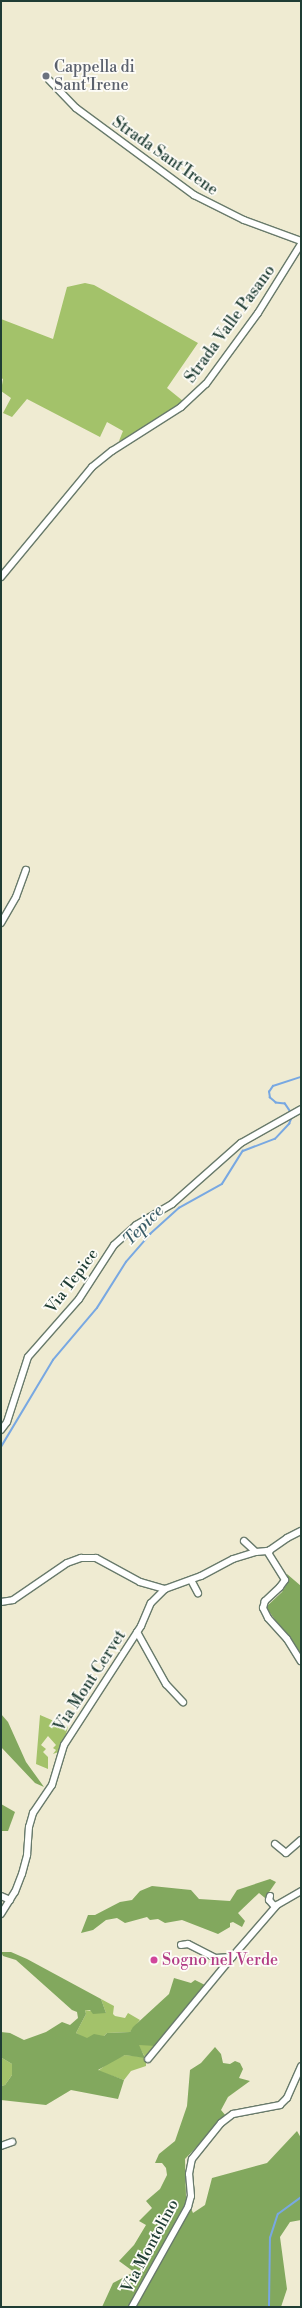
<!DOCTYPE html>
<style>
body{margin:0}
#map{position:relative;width:302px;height:2308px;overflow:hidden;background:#efebd2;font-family:"Libre Bodoni",serif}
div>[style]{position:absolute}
.green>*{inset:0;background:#a3c26a}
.forest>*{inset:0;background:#82a85e}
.stream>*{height:1.5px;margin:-0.75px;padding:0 0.75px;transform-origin:0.75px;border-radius:0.75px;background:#78a8e2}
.roads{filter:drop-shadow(1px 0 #687a6b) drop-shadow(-1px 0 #687a6b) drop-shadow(0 1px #687a6b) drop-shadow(0 -1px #687a6b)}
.minor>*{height:6px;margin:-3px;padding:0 3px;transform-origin:3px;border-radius:3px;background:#fff}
.dots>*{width:11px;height:11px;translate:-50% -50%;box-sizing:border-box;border:2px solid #fdfcf7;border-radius:50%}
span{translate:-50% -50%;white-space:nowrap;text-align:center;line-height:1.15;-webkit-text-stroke:3.5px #fdfcf7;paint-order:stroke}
.worship-label{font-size:16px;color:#5b616d}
.left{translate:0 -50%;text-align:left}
.street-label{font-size:16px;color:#1f3d34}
.hotel-label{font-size:16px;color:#b23c85}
.water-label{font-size:17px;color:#3a5d68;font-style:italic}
.frame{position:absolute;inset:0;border:2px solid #1f3d34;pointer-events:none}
</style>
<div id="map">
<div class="green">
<div style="clip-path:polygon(85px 283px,94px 285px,198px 343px,167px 388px,183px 401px,126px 440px,119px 441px,123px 431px,107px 422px,100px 437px,27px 399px,12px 417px,3px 413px,11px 398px,1px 391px,3px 379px,1px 378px,1px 319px,53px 339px,67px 287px)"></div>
<div style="clip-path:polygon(40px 1715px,68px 1727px,61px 1751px,53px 1754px,56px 1750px,53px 1748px,56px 1745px,48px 1736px,41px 1745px,46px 1749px,43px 1752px,48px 1757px,48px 1769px,36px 1764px)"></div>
<div style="clip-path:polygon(101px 1999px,114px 2006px,113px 2014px,115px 2016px,125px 2018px,128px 2013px,140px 2020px,130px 2032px,107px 2033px,104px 2036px,87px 2039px,76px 2033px,86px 2014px,85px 2010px,106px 2013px)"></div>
<div style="clip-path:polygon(154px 2044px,156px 2046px,146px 2060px,146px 2066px,131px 2071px,124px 2080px,98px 2071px,111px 2061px,125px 2055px,145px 2057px,138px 2045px)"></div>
<div style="clip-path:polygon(1px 2054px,2px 2058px,12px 2064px,12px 2075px,5px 2085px,1px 2086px)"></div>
</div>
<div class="forest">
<div style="clip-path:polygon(287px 1574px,301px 1586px,301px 1657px,266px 1607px,282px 1592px,288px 1582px)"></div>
<div style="clip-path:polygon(1px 1714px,8px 1722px,26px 1762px,44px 1787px,35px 1783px,1px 1747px)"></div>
<div style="clip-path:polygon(1px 1804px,15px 1812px,8px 1831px,1px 1831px)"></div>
<div style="clip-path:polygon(270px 1879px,276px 1882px,265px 1898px,259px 1893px,238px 1913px,245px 1921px,242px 1927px,233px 1922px,230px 1923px,230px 1927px,218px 1934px,182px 1920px,165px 1923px,158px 1919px,150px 1920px,147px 1917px,125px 1923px,117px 1918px,106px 1920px,93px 1930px,81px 1933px,88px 1915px,95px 1915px,120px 1902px,132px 1900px,140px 1891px,152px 1886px,191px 1890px,199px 1899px,230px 1901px,237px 1890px)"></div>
<div style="clip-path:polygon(1px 1952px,11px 1952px,27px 1959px,101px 1999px,106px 2013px,93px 2014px,90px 2010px,85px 2010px,86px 2014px,76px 2033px,87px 2038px,94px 2034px,104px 2036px,107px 2033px,130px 2032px,133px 2027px,169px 1994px,174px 1978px,191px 1983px,195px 1980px,205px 1985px,156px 2046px,139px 2045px,145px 2058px,125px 2055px,98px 2070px,124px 2080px,118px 2099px,71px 2090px,46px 2105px,1px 2100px,1px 2086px,5px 2085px,12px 2075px,12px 2064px,2px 2058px,1px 2032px,10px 2033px,24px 2040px,46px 2032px,62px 2022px,70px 2025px,78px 2018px,77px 2012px,72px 2010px,16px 1960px,3px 1956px)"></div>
<div style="clip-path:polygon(215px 2047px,221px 2054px,223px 2063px,230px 2064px,235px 2061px,240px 2063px,243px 2069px,239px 2078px,250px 2081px,228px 2097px,221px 2110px,226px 2116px,185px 2159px,186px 2197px,193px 2213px,205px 2205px,212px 2178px,267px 2163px,297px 2131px,301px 2138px,301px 2220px,290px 2222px,280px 2237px,287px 2289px,281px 2307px,102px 2307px,113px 2283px,134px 2272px,119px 2261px,134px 2245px,146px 2225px,139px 2221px,152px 2208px,146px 2201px,160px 2189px,167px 2175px,166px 2168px,162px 2163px,155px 2163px,159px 2154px,175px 2141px,187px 2106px,190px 2070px,201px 2063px)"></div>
</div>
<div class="stream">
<div style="left:291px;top:1113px;width:11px;rotate:-124deg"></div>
<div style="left:285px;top:1104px;width:9px;rotate:-174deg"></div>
<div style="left:276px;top:1103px;width:8px;rotate:-140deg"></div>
<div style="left:270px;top:1098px;width:6px;rotate:-99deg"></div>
<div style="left:269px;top:1092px;width:7px;rotate:-56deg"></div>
<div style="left:273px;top:1086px;width:29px;rotate:-18deg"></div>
<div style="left:1px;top:1447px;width:101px;rotate:-59.1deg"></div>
<div style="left:53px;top:1360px;width:68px;rotate:-49.8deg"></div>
<div style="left:97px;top:1308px;width:54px;rotate:-57.8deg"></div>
<div style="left:126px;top:1262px;width:37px;rotate:-49deg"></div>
<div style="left:150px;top:1234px;width:39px;rotate:-42deg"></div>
<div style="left:179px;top:1208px;width:49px;rotate:-29.2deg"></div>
<div style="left:222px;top:1184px;width:39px;rotate:-58deg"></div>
<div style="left:243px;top:1151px;width:34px;rotate:-21deg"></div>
<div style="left:275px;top:1139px;width:21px;rotate:-47deg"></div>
<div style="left:289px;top:1124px;width:8px;rotate:-67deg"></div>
<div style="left:269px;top:2307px;width:69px;rotate:-89.2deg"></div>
<div style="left:270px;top:2238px;width:25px;rotate:-72deg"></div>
<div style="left:278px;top:2214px;width:29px;rotate:-36deg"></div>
</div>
<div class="roads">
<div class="minor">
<div style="left:49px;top:80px;width:39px;rotate:46deg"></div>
<div style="left:76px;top:108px;width:147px;rotate:36.4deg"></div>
<div style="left:194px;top:195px;width:56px;rotate:26.6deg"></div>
<div style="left:244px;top:220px;width:61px;rotate:20.2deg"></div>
<div style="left:1px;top:577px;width:143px;rotate:-50.4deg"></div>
<div style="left:92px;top:467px;width:26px;rotate:-39deg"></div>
<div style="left:112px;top:451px;width:82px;rotate:-32.5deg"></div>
<div style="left:181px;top:407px;width:34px;rotate:-43deg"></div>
<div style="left:206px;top:384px;width:88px;rotate:-53.8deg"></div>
<div style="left:258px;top:313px;width:81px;rotate:-58.1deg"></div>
<div style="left:1px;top:923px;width:30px;rotate:-60deg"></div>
<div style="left:16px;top:897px;width:29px;rotate:-70deg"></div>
<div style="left:1px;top:1430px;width:10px;rotate:-53deg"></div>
<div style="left:7px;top:1422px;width:68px;rotate:-72.1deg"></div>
<div style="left:28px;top:1357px;width:77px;rotate:-48.7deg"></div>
<div style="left:79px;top:1299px;width:64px;rotate:-57.1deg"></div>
<div style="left:114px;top:1245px;width:30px;rotate:-42deg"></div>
<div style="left:136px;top:1225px;width:42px;rotate:-30.3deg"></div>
<div style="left:172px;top:1204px;width:92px;rotate:-41.5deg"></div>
<div style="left:241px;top:1143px;width:69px;rotate:-29.5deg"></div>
<div style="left:244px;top:1541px;width:16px;rotate:43deg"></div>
<div style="left:269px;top:1553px;width:3px;rotate:-72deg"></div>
<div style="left:270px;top:1550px;width:21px;rotate:-35deg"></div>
<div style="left:287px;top:1538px;width:16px;rotate:-27deg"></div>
<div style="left:191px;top:1580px;width:15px;rotate:62deg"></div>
<div style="left:1px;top:1602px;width:12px;rotate:-9deg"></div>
<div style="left:13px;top:1600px;width:65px;rotate:-34.4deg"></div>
<div style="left:67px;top:1563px;width:15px;rotate:-20deg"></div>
<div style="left:81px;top:1558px;width:15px"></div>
<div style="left:96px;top:1558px;width:50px;rotate:28.6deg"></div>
<div style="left:140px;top:1582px;width:26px;rotate:16deg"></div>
<div style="left:165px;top:1589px;width:38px;rotate:-20deg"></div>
<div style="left:201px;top:1576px;width:36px;rotate:-28deg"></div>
<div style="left:233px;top:1559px;width:24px;rotate:-17deg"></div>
<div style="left:256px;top:1552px;width:11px;rotate:-5deg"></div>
<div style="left:267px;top:1551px;width:34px;rotate:58deg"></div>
<div style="left:285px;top:1580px;width:9px;rotate:126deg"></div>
<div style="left:280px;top:1587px;width:21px;rotate:137deg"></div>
<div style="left:265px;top:1601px;width:7px;rotate:106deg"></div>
<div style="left:263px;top:1608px;width:11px;rotate:63deg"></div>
<div style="left:268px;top:1618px;width:28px;rotate:48deg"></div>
<div style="left:287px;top:1639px;width:26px;rotate:58deg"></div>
<div style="left:137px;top:1632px;width:60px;rotate:60.9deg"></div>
<div style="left:166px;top:1684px;width:25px;rotate:47deg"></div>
<div style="left:275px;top:1844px;width:14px;rotate:39deg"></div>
<div style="left:286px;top:1853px;width:20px;rotate:-41deg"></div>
<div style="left:1px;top:1896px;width:10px;rotate:24deg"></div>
<div style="left:270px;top:1896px;width:4px;rotate:104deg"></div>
<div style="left:269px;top:1900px;width:9px;rotate:49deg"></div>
<div style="left:1px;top:1914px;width:26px;rotate:-58deg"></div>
<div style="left:15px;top:1892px;width:19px;rotate:-69deg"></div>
<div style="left:22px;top:1874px;width:20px;rotate:-75deg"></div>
<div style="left:27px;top:1855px;width:28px;rotate:-86deg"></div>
<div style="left:29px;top:1827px;width:15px;rotate:-74deg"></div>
<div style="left:33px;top:1813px;width:34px;rotate:-56deg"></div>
<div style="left:52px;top:1785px;width:42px;rotate:-73.3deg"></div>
<div style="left:64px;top:1745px;width:142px;rotate:-57.1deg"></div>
<div style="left:141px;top:1626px;width:25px;rotate:-67deg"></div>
<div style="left:151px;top:1603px;width:20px;rotate:-45deg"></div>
<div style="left:181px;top:1945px;width:7px;rotate:-8deg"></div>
<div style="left:188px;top:1944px;width:30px;rotate:27deg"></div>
<div style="left:215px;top:1958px;width:17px;rotate:-3deg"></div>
<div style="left:232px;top:1957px;width:69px;rotate:-49.1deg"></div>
<div style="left:277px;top:1905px;width:28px;rotate:-30deg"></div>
<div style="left:148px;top:2059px;width:132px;rotate:-50.5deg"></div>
<div style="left:1px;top:2146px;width:12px;rotate:-20deg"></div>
<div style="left:132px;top:2307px;width:115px;rotate:-60.8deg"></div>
<div style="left:188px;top:2207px;width:11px;rotate:-75deg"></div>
<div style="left:191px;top:2196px;width:22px;rotate:-95deg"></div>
<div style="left:189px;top:2174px;width:15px;rotate:-79deg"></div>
<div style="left:192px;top:2159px;width:46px;rotate:-51.1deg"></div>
<div style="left:221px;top:2123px;width:15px;rotate:-37deg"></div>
<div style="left:233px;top:2114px;width:48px;rotate:-10.8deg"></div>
<div style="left:280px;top:2105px;width:10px;rotate:-45deg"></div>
<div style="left:287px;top:2098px;width:35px;rotate:-66deg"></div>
</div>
</div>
<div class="dots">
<div style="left:46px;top:76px;background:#6b7280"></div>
<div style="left:154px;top:1960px;background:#d1479c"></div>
</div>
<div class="worship-label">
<span class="left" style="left:54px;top:76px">Cappella di<br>Sant'Irene</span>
</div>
<div class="street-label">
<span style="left:165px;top:156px;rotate:35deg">Strada Sant'Irene</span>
<span style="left:230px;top:324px;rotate:-54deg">Strada Valle Pasano</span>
<span style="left:72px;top:1281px;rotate:-53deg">Via Tepice</span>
<span style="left:90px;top:1681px;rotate:-57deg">Via Mont Cervet</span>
<span style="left:150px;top:2246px;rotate:-62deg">Via Montolino</span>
</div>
<div class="hotel-label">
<span class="left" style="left:162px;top:1960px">Sogno nel Verde</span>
</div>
<div class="water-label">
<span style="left:144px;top:1226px;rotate:-45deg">Tepice</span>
</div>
<div class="frame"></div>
</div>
